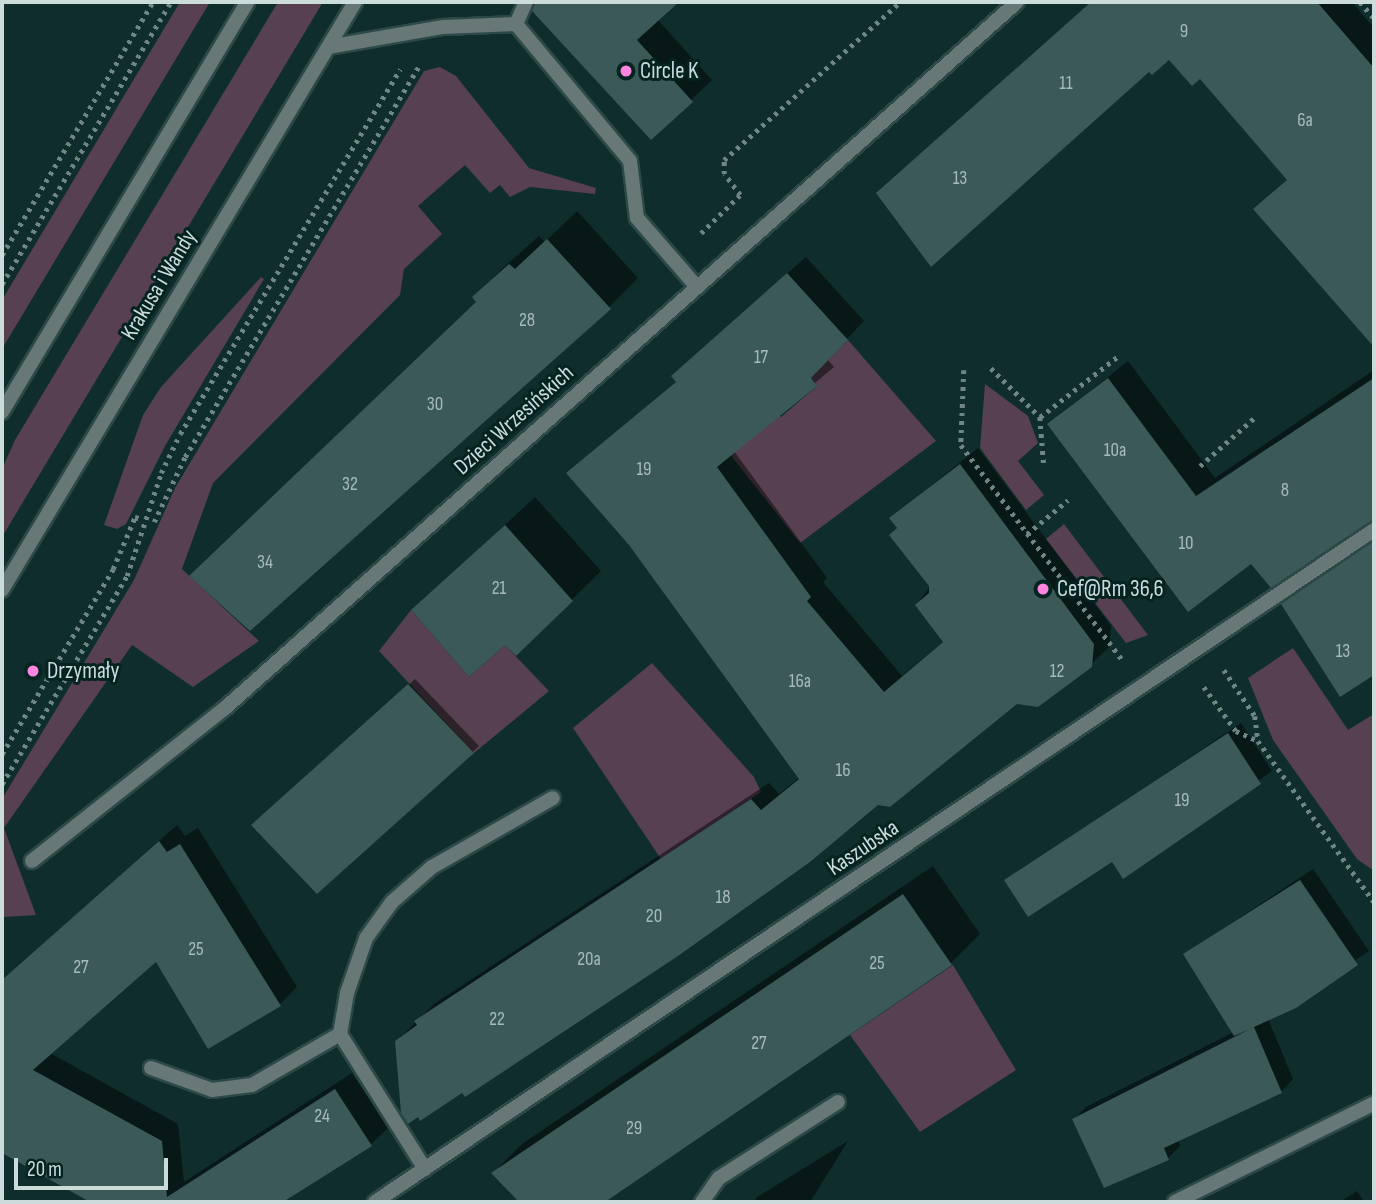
<!DOCTYPE html>
<meta charset="utf-8">
<style>
body{margin:0}
#map{position:relative;width:1376px;height:1204px;overflow:hidden;background:#0e2d2b;font-family:"Sofia Sans Condensed",sans-serif}
div>[style]{position:absolute}
.green>*{inset:0;background:#574050}
.shadow>*{inset:0;background:#0007}
.building>*{inset:0;background:#3b5a57}
.path>*{height:4.5px;margin-top:-2.25px;transform-origin:0;background:repeating-linear-gradient(90deg,#6f8684 0 3.5px,transparent 0 8.5px)}
.roads{filter:drop-shadow(2px 0 #2c4947) drop-shadow(-2px 0 #2c4947) drop-shadow(0 2px #2c4947) drop-shadow(0 -2px #2c4947)}
.service>*{height:14px;margin:-7px;padding:0 7px;transform-origin:7px;border-radius:7px;background:#687876}
.minor>*{height:14px;margin:-7px;padding:0 7px;transform-origin:7px;border-radius:7px;background:#687876}
.tertiary>*{height:14px;margin:-7px;padding:0 7px;transform-origin:7px;border-radius:7px;background:#687876}
.dots>*{width:19px;height:19px;translate:-50% -50%;box-sizing:border-box;border:4px solid #042321;border-radius:50%}
span{translate:-50% -50%;white-space:nowrap;text-align:center;line-height:1.15;-webkit-text-stroke:6px #042321;paint-order:stroke}
.number-label{font-size:19px;color:#a7bcb9}
.number-label span{-webkit-text-stroke-width:0}
.poi-label{font-size:23px;color:#cbdcda}
.left{translate:0 -50%;text-align:left}
.street-label{font-size:23px;color:#cbdcda}
.frame{position:absolute;inset:0;border:4px solid #cbdcda;pointer-events:none}
.scale{position:absolute;left:14px;top:1158px;width:154px;height:32px;box-sizing:border-box;border:4px solid #cbdcda;border-top:0;padding-left:9px;font-size:21px;line-height:24px;white-space:nowrap;color:#cbdcda;-webkit-text-stroke:5px #042321;paint-order:stroke}
</style>
<div id="map">
<div class="green">
<div style="clip-path:polygon(180px 2px,210px 2px,2px 349px,2px 300px)"></div>
<div style="clip-path:polygon(278px 2px,323px 2px,2px 537px,2px 469px,15px 440px)"></div>
<div style="clip-path:polygon(440px 67px,456px 76px,529px 168px,596px 188px,595px 194px,530px 187px,510px 197px,500px 185px,490px 193px,465px 165px,418px 206px,442px 234px,404px 269px,400px 295px,213px 483px,182px 569px,259px 641px,193px 687px,132px 645px,4px 828px,36px 915px,4px 917px,2px 799px,134px 580px,175px 488px,424px 71px)"></div>
<div style="clip-path:polygon(261px 277px,264px 279px,165px 446px,126px 524px,117px 529px,104px 525px,143px 415px,161px 387px)"></div>
<div style="clip-path:polygon(848px 340px,936px 441px,800px 543px,725px 448px,773px 409px,781px 417px,817px 386px,811px 378px)"></div>
<div style="clip-path:polygon(985px 384px,1028px 416px,1038px 443px,1018px 461px,1044px 495px,1026px 510px,980px 448px)"></div>
<div style="clip-path:polygon(1064px 524px,1148px 635px,1126px 643px,1046px 539px)"></div>
<div style="clip-path:polygon(411px 610px,469px 677px,505px 645px,549px 691px,474px 753px,379px 651px)"></div>
<div style="clip-path:polygon(1293px 648px,1348px 730px,1374px 714px,1374px 871px,1357px 859px,1273px 740px,1248px 678px)"></div>
<div style="clip-path:polygon(652px 663px,754px 777px,761px 792px,661px 859px,573px 728px)"></div>
<div style="clip-path:polygon(953px 965px,1016px 1070px,920px 1132px,850px 1035px)"></div>
</div>
<div class="shadow">
<div style="clip-path:polygon(559px 2px,676px 2px,657px 19px,712px 80px,651px 138px,542px 19px)"></div>
<div style="clip-path:polygon(1093px 2px,1352px 2px,1374px 28px,1374px 344px,1255px 210px,1288px 179px,1200px 77px,1170px 58px,898px 174px)"></div>
<div style="clip-path:polygon(577px 211px,638px 278px,609px 307px,478px 301px,474px 297px,503px 268px,539px 236px,545px 242px)"></div>
<div style="clip-path:polygon(806px 257px,864px 321px,827px 359px,834px 367px,734px 451px,827px 578px,823px 582px,902px 676px,944px 641px,917px 605px,930px 586px,891px 518px,978px 448px,1111px 626px,1109px 647px,1090px 665px,1016px 702px,878px 804px,397px 1041px,434px 1004px,769px 783px,779px 794px,800px 777px,630px 544px,569px 473px,677px 381px,691px 359px)"></div>
<div style="clip-path:polygon(1128px 361px,1215px 478px,1374px 370px,1374px 521px,1252px 561px,1050px 424px)"></div>
<div style="clip-path:polygon(535px 497px,601px 571px,516px 654px,505px 642px,414px 610px)"></div>
<div style="clip-path:polygon(1374px 537px,1374px 672px,1341px 695px,1283px 604px,1302px 586px)"></div>
<div style="clip-path:polygon(415px 679px,479px 746px,317px 891px,260px 819px)"></div>
<div style="clip-path:polygon(1241px 723px,1272px 771px,1123px 876px,1112px 859px,1006px 881px)"></div>
<div style="clip-path:polygon(177px 825px,185px 836px,198px 828px,297px 987px,280px 1004px,208px 1047px,156px 959px,50px 1053px,178px 1124px,184px 1182px,352px 1073px,388px 1128px,371px 1144px,280px 1202px,93px 1202px,2px 1152px,2px 981px)"></div>
<div style="clip-path:polygon(933px 866px,980px 934px,951px 963px,602px 1202px,521px 1202px,493px 1173px,522px 1144px)"></div>
<div style="clip-path:polygon(1313px 869px,1369px 951px,1268px 1019px,1293px 1079px,1281px 1092px,1178px 1139px,1180px 1146px,1168px 1158px,1074px 1120px,1086px 1107px,1234px 1032px,1185px 954px)"></div>
<div style="clip-path:polygon(848px 1141px,810px 1202px,754px 1202px,757px 1197px)"></div>
<div style="clip-path:polygon(1357px 1191px,1364px 1202px,1340px 1202px)"></div>
</div>
<div class="building">
<div style="clip-path:polygon(536px 2px,679px 2px,637px 40px,693px 102px,651px 140px,532px 11px)"></div>
<div style="clip-path:polygon(1091px 2px,1317px 2px,1374px 68px,1374px 347px,1253px 209px,1287px 180px,1200px 79px,1192px 86px,1169px 60px,1152px 75px,1149px 72px,931px 267px,876px 193px)"></div>
<div style="clip-path:polygon(547px 239px,611px 309px,250px 631px,189px 576px,476px 302px,472px 297px,509px 264px,515px 269px)"></div>
<div style="clip-path:polygon(787px 273px,848px 340px,811px 378px,817px 386px,717px 467px,811px 597px,807px 601px,884px 692px,943px 642px,915px 605px,929px 593px,929px 586px,889px 535px,897px 528px,889px 518px,960px 464px,1094px 644px,1092px 667px,1038px 707px,1017px 704px,890px 807px,878px 805px,810px 862px,678px 956px,465px 1097px,462px 1093px,420px 1121px,418px 1117px,408px 1124px,401px 1113px,395px 1041px,417px 1025px,414px 1021px,751px 799px,761px 810px,799px 779px,629px 545px,566px 473px,676px 382px,671px 376px)"></div>
<div style="clip-path:polygon(1108px 378px,1196px 496px,1374px 378px,1374px 520px,1271px 588px,1251px 564px,1188px 612px,1047px 424px)"></div>
<div style="clip-path:polygon(505px 525px,573px 601px,516px 656px,505px 645px,469px 677px,411px 610px)"></div>
<div style="clip-path:polygon(1374px 541px,1374px 675px,1340px 697px,1281px 604px)"></div>
<div style="clip-path:polygon(408px 684px,474px 753px,317px 894px,251px 825px)"></div>
<div style="clip-path:polygon(1228px 733px,1261px 784px,1123px 879px,1112px 862px,1028px 917px,1004px 880px)"></div>
<div style="clip-path:polygon(159px 841px,167px 852px,180px 844px,281px 1006px,208px 1049px,156px 962px,33px 1070px,162px 1141px,167px 1197px,335px 1089px,372px 1146px,283px 1202px,90px 1202px,2px 1153px,2px 980px)"></div>
<div style="clip-path:polygon(1300px 880px,1358px 965px,1296px 1008px,1254px 1027px,1282px 1093px,1164px 1148px,1169px 1160px,1104px 1188px,1072px 1119px,1250px 1029px,1234px 1036px,1183px 954px)"></div>
<div style="clip-path:polygon(903px 894px,952px 965px,605px 1202px,519px 1202px,491px 1173px)"></div>
</div>
<div class="path">
<div style="left:1360px;top:2px;width:21px;rotate:49deg"></div>
<div style="left:701px;top:233px;width:54px;rotate:-44.3deg"></div>
<div style="left:740px;top:195px;width:26px;rotate:-127deg"></div>
<div style="left:724px;top:174px;width:14px;rotate:-90deg"></div>
<div style="left:724px;top:160px;width:237px;rotate:-41.9deg"></div>
<div style="left:2px;top:255px;width:295px;rotate:-59.2deg"></div>
<div style="left:2px;top:284px;width:329px;rotate:-59.1deg"></div>
<div style="left:991px;top:368px;width:69px;rotate:45deg"></div>
<div style="left:1040px;top:417px;width:50px;rotate:85.4deg"></div>
<div style="left:964px;top:370px;width:75px;rotate:92.3deg"></div>
<div style="left:961px;top:445px;width:270px;rotate:53.1deg"></div>
<div style="left:1040px;top:417px;width:98px;rotate:-37.9deg"></div>
<div style="left:1200px;top:466px;width:72px;rotate:-41.6deg"></div>
<div style="left:154px;top:522px;width:72px;rotate:-64.5deg"></div>
<div style="left:185px;top:457px;width:454px;rotate:-59.1deg"></div>
<div style="left:1027px;top:534px;width:53px;rotate:-39.7deg"></div>
<div style="left:1224px;top:670px;width:55px;rotate:56deg"></div>
<div style="left:1255px;top:716px;width:25px;rotate:83deg"></div>
<div style="left:1258px;top:741px;width:198px;rotate:54.2deg"></div>
<div style="left:1204px;top:687px;width:54px;rotate:54deg"></div>
<div style="left:1236px;top:731px;width:24px;rotate:24deg"></div>
<div style="left:2px;top:754px;width:216px;rotate:-59deg"></div>
<div style="left:113px;top:569px;width:56px;rotate:-67.1deg"></div>
<div style="left:135px;top:517px;width:4px;rotate:14deg"></div>
<div style="left:2px;top:784px;width:243px;rotate:-59deg"></div>
<div style="left:127px;top:576px;width:108px;rotate:-71.7deg"></div>
<div style="left:161px;top:473px;width:43px;rotate:-64deg"></div>
<div style="left:180px;top:434px;width:426px;rotate:-58.9deg"></div>
</div>
<div class="roads">
<div class="service">
<div style="left:516px;top:24px;width:24px;rotate:-66deg"></div>
<div style="left:328px;top:47px;width:117px;rotate:-9.9deg"></div>
<div style="left:443px;top:27px;width:73px;rotate:-2.4deg"></div>
<div style="left:516px;top:24px;width:178px;rotate:50.2deg"></div>
<div style="left:630px;top:161px;width:57px;rotate:83deg"></div>
<div style="left:637px;top:218px;width:91px;rotate:49deg"></div>
<div style="left:151px;top:1068px;width:65px;rotate:19.8deg"></div>
<div style="left:212px;top:1090px;width:40px;rotate:-7.1deg"></div>
<div style="left:252px;top:1085px;width:102px;rotate:-30.1deg"></div>
<div style="left:425px;top:1169px;width:160px;rotate:-122.2deg"></div>
<div style="left:340px;top:1034px;width:42px;rotate:-80.3deg"></div>
<div style="left:347px;top:993px;width:58px;rotate:-70.9deg"></div>
<div style="left:366px;top:938px;width:44px;rotate:-54.2deg"></div>
<div style="left:392px;top:902px;width:53px;rotate:-41.2deg"></div>
<div style="left:432px;top:867px;width:139px;rotate:-29.7deg"></div>
<div style="left:702px;top:1202px;width:29px;rotate:-55deg"></div>
<div style="left:719px;top:1178px;width:141px;rotate:-32.6deg"></div>
<div style="left:1175px;top:1202px;width:222px;rotate:-26.4deg"></div>
</div>
<div class="minor">
<div style="left:32px;top:861px;width:245px;rotate:-38.4deg"></div>
<div style="left:224px;top:709px;width:1062px;rotate:-41.72deg"></div>
<div style="left:375px;top:1202px;width:1204px;rotate:-33.93deg"></div>
</div>
<div class="tertiary">
<div style="left:2px;top:412px;width:478px;rotate:-59.1deg"></div>
<div style="left:2px;top:590px;width:686px;rotate:-59.02deg"></div>
</div>
</div>
<div class="dots">
<div style="left:626px;top:71px;background:#fe85df"></div>
<div style="left:1043px;top:589px;background:#fe85df"></div>
<div style="left:33px;top:671px;background:#fe85df"></div>
</div>
<div class="number-label">
<span style="left:1184px;top:32px">9</span>
<span style="left:1066px;top:84px">11</span>
<span style="left:1305px;top:121px">6a</span>
<span style="left:960px;top:179px">13</span>
<span style="left:527px;top:321px">28</span>
<span style="left:761px;top:358px">17</span>
<span style="left:435px;top:405px">30</span>
<span style="left:1115px;top:451px">10a</span>
<span style="left:644px;top:470px">19</span>
<span style="left:350px;top:485px">32</span>
<span style="left:1285px;top:491px">8</span>
<span style="left:1186px;top:544px">10</span>
<span style="left:265px;top:563px">34</span>
<span style="left:499px;top:589px">21</span>
<span style="left:1343px;top:652px">13</span>
<span style="left:1057px;top:672px">12</span>
<span style="left:800px;top:682px">16a</span>
<span style="left:843px;top:771px">16</span>
<span style="left:1182px;top:801px">19</span>
<span style="left:723px;top:898px">18</span>
<span style="left:654px;top:917px">20</span>
<span style="left:196px;top:950px">25</span>
<span style="left:589px;top:960px">20a</span>
<span style="left:877px;top:964px">25</span>
<span style="left:81px;top:968px">27</span>
<span style="left:497px;top:1020px">22</span>
<span style="left:759px;top:1044px">27</span>
<span style="left:322px;top:1117px">24</span>
<span style="left:634px;top:1129px">29</span>
</div>
<div class="poi-label">
<span class="left" style="left:640px;top:71px">Circle K</span>
<span class="left" style="left:1057px;top:589px">Cef@Rm 36,6</span>
<span class="left" style="left:47px;top:671px">Drzymały</span>
</div>
<div class="street-label">
<span style="left:159px;top:285px;rotate:-59deg">Krakusa i Wandy</span>
<span style="left:514px;top:420px;rotate:-42deg">Dzieci Wrzesińskich</span>
<span style="left:863px;top:848px;rotate:-34deg">Kaszubska</span>
</div>
<div class="frame"></div>
<div class="scale">20 m</div>
</div>
